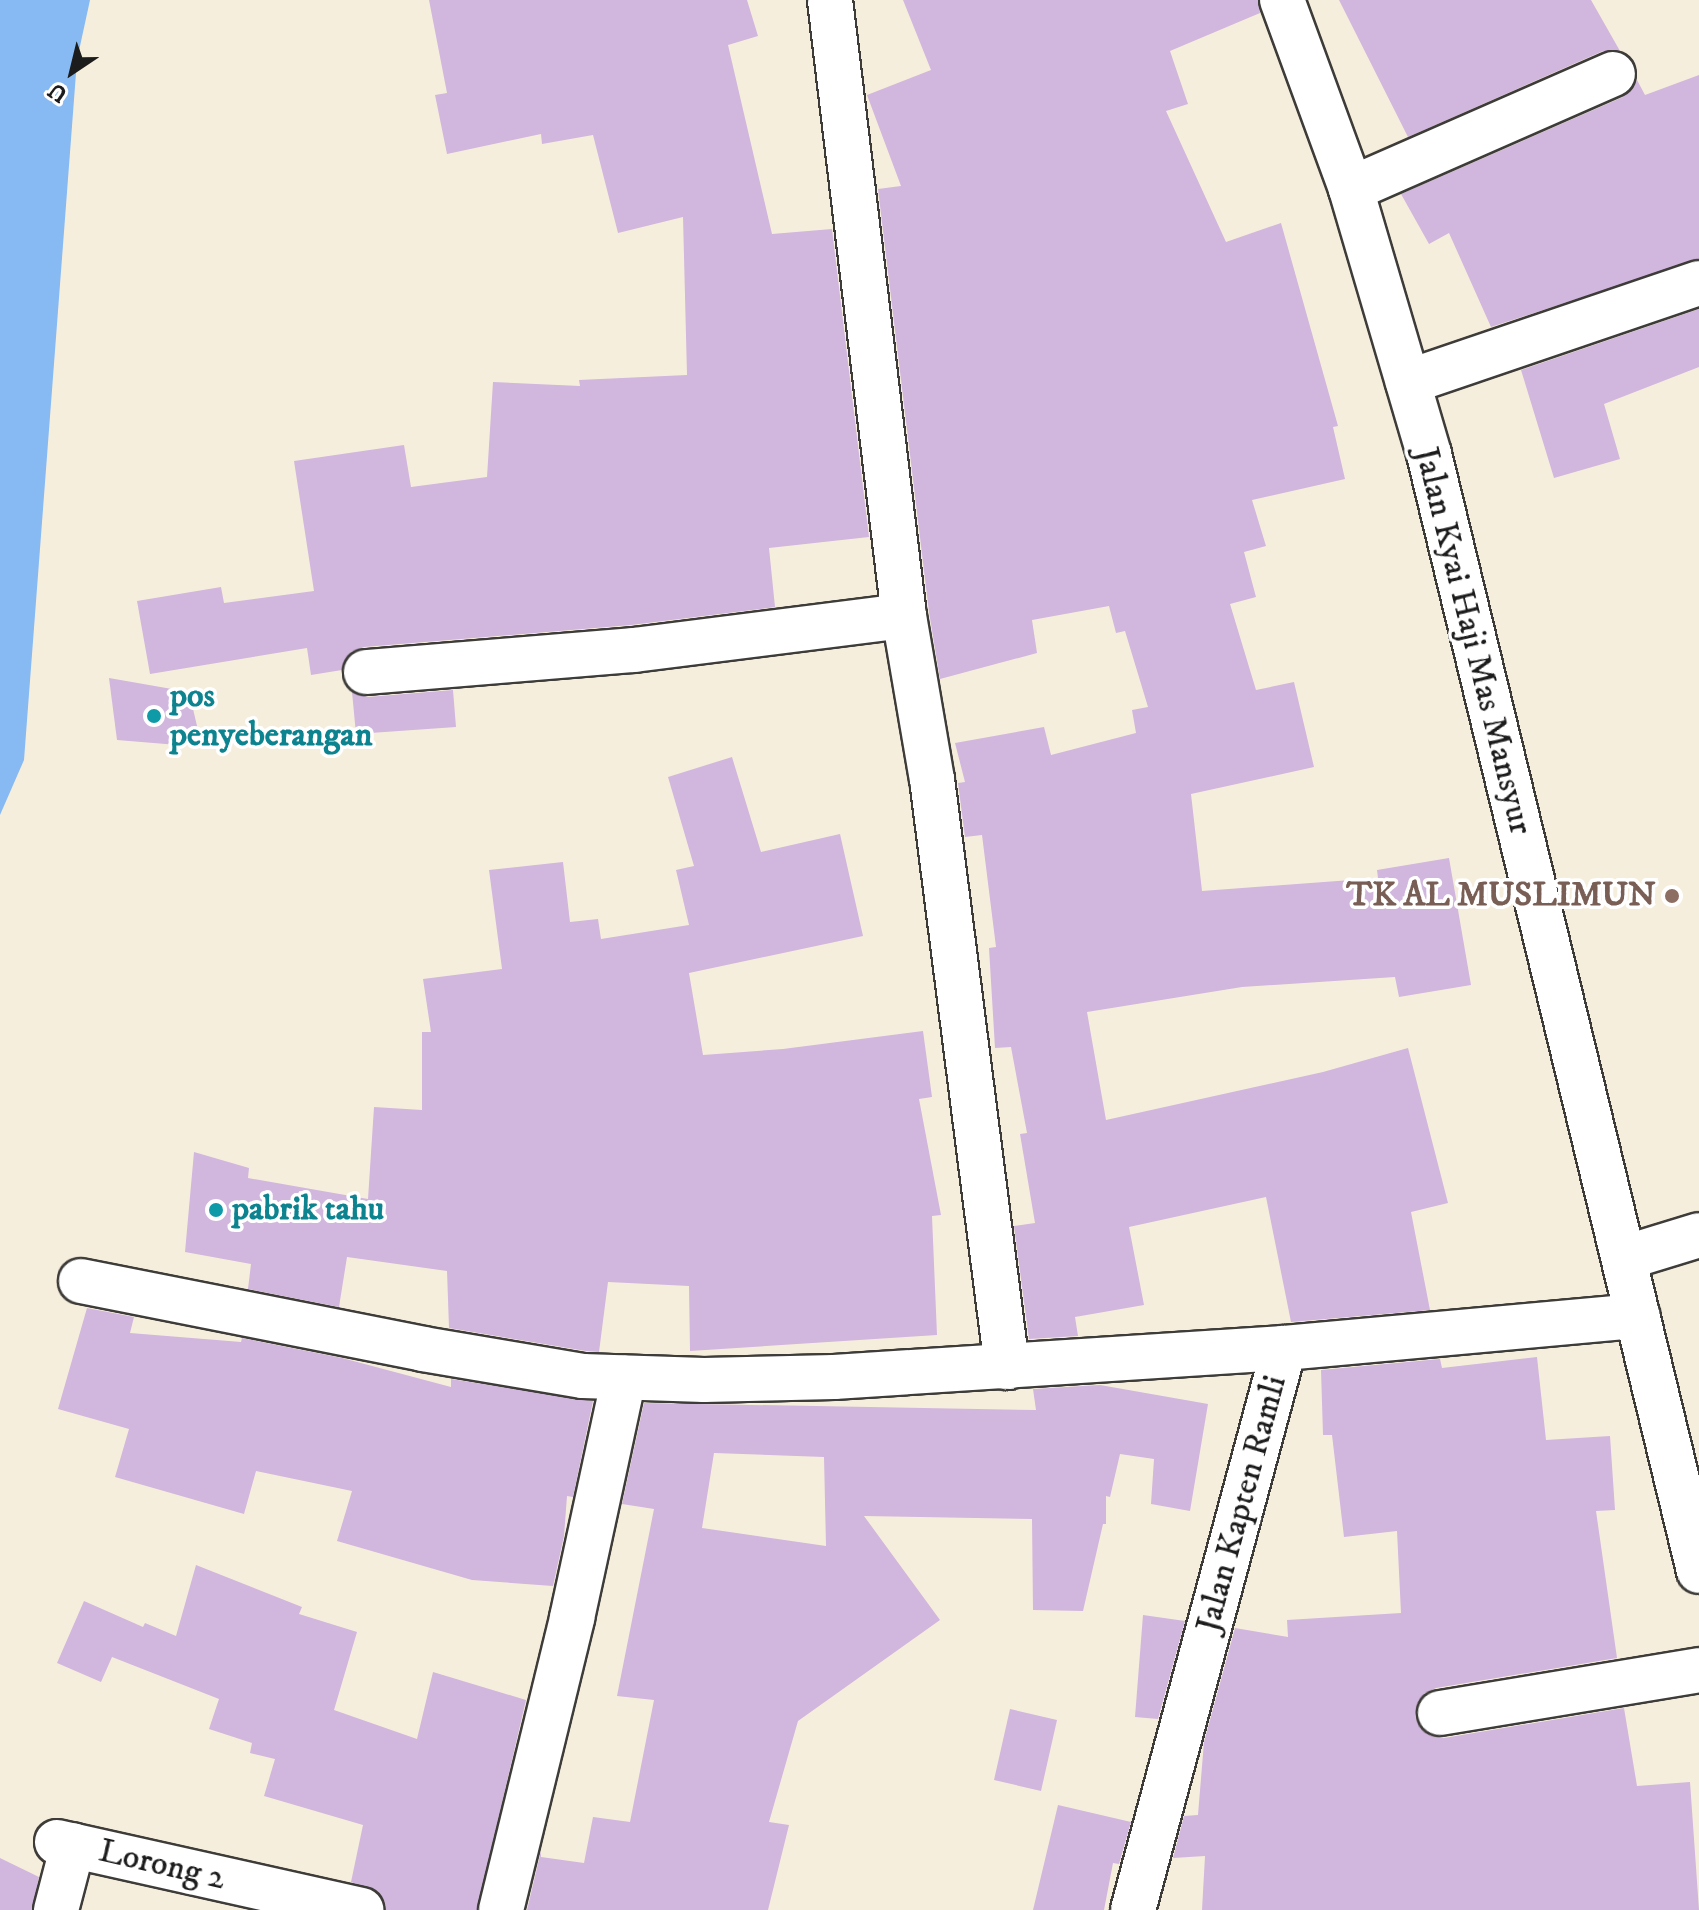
<!DOCTYPE html>
<style>
body{margin:0}
#map{position:relative;width:1699px;height:1910px;overflow:hidden;background:#f6eedd;font-family:"IM FELL DW Pica",serif}
div>[style]{position:absolute}
.water>*{inset:0;background:#87b9f3}
.building>*{inset:0;background:#d1b6dd}
.roads{filter:drop-shadow(2px 0 #3d3c39) drop-shadow(-2px 0 #3d3c39) drop-shadow(0 2px #3d3c39) drop-shadow(0 -2px #3d3c39)}
.minor>*{height:44px;margin:-22px;padding:0 22px;transform-origin:22px;border-radius:22px;background:#fff}
.major>*{height:44px;margin:-22px;padding:0 22px;transform-origin:22px;border-radius:22px;background:#fff}
.dots>*{width:22px;height:22px;translate:-50% -50%;box-sizing:border-box;border:4px solid #fff;border-radius:50%}
span{translate:-50% -50%;white-space:nowrap;text-align:center;line-height:1.15;-webkit-text-stroke:7px #fff;paint-order:stroke}
.street-label{font-size:34px;color:#1c1c1c}
.culture-label{font-size:34px;color:#0d838f;font-weight:700}
.left{translate:0 -50%;text-align:left}
.education-label{font-size:34px;color:#785e54;font-weight:700}
.right{translate:-100% -50%;text-align:right}
.north{position:absolute;left:32px;top:32px;width:80px;height:80px;-webkit-text-stroke:6px #fff;paint-order:stroke;rotate:215deg;font-size:22px;font-weight:700;line-height:32px;text-align:center;color:#1c1c1c}
.north::after{content:'';display:block;margin:auto;width:28px;height:36px;background:#1c1c1c;clip-path:polygon(50% 0,100% 100%,50% 72%,0 100%)}
</style>
<div id="map">
<div class="water">
<div style="clip-path:polygon(0 0,90px 0,77px 60px,24px 760px,0 815px)"></div>
</div>
<div class="building">
<div style="clip-path:polygon(429px 0,747px 0,758px 36px,728px 45px,772px 234px,832px 229px,869px 537px,769px 548px,775px 607px,631px 625px,364px 647px,351px 652px,342px 670px,311px 675px,307px 648px,150px 674px,137px 601px,221px 587px,224px 603px,314px 591px,294px 461px,404px 445px,411px 487px,487px 477px,493px 382px,580px 386px,579px 380px,687px 375px,683px 217px,618px 233px,593px 135px,542px 144px,541px 134px,447px 154px,435px 95px,447px 93px)"></div>
<div style="clip-path:polygon(903px 0,1258px 0,1260px 13px,1170px 51px,1188px 104px,1166px 111px,1226px 242px,1281px 223px,1338px 426px,1333px 427px,1345px 479px,1252px 500px,1266px 546px,1244px 552px,1256px 597px,1230px 604px,1256px 690px,1294px 682px,1314px 767px,1191px 794px,1202px 891px,1378px 878px,1377px 870px,1449px 858px,1471px 985px,1399px 997px,1395px 977px,1242px 987px,1087px 1012px,1106px 1120px,1323px 1072px,1408px 1048px,1448px 1203px,1411px 1212px,1430px 1310px,1291px 1322px,1266px 1197px,1129px 1227px,1144px 1305px,1075px 1317px,1078px 1336px,1029px 1339px,1014px 1226px,1035px 1223px,1020px 1134px,1027px 1133px,1011px 1047px,995px 1048px,989px 948px,996px 947px,982px 835px,965px 837px,958px 783px,965px 782px,955px 743px,1044px 727px,1051px 755px,1136px 733px,1132px 710px,1148px 707px,1125px 631px,1116px 633px,1109px 606px,1032px 620px,1037px 653px,940px 679px,929px 612px,878px 189px,901px 186px,867px 95px,931px 70px)"></div>
<div style="clip-path:polygon(1339px 0,1591px 0,1620px 51px,1603px 51px,1408px 137px)"></div>
<div style="clip-path:polygon(1699px 75px,1699px 259px,1491px 327px,1449px 233px,1429px 244px,1401px 194px,1623px 97px,1637px 80px,1645px 95px)"></div>
<div style="clip-path:polygon(1699px 309px,1699px 367px,1604px 404px,1620px 459px,1554px 478px,1521px 370px)"></div>
<div style="clip-path:polygon(109px 678px,189px 692px,202px 747px,117px 740px)"></div>
<div style="clip-path:polygon(453px 690px,456px 727px,356px 734px,352px 692px,368px 697px)"></div>
<div style="clip-path:polygon(732px 757px,761px 852px,840px 834px,863px 936px,689px 973px,703px 1055px,783px 1049px,923px 1031px,932px 1097px,919px 1099px,941px 1215px,932px 1216px,937px 1335px,690px 1351px,689px 1286px,608px 1282px,599px 1352px,586px 1351px,449px 1328px,447px 1271px,347px 1257px,339px 1307px,248px 1289px,251px 1264px,185px 1252px,194px 1152px,249px 1168px,248px 1178px,368px 1199px,374px 1107px,422px 1110px,422px 1032px,431px 1032px,423px 979px,502px 969px,489px 870px,563px 862px,570px 922px,598px 919px,601px 939px,689px 925px,676px 870px,694px 866px,668px 777px)"></div>
<div style="clip-path:polygon(87px 1308px,134px 1317px,130px 1333px,241px 1342px,242px 1338px,342px 1358px,451px 1387px,451px 1379px,593px 1401px,573px 1497px,567px 1496px,564px 1536px,553px 1586px,472px 1580px,337px 1541px,352px 1491px,256px 1471px,244px 1514px,115px 1477px,129px 1429px,58px 1409px)"></div>
<div style="clip-path:polygon(1537px 1357px,1546px 1440px,1610px 1436px,1615px 1510px,1596px 1511px,1617px 1658px,1436px 1688px,1425px 1693px,1417px 1704px,1416px 1718px,1421px 1729px,1431px 1736px,1444px 1738px,1624px 1708px,1637px 1786px,1690px 1782px,1699px 1910px,1202px 1910px,1205px 1856px,1173px 1858px,1184px 1816px,1198px 1815px,1204px 1742px,1235px 1628px,1288px 1637px,1287px 1620px,1401px 1613px,1397px 1531px,1344px 1537px,1332px 1435px,1323px 1435px,1321px 1370px,1440px 1359px,1442px 1368px)"></div>
<div style="clip-path:polygon(evenodd,1100px 1385px,1208px 1404px,1190px 1511px,1151px 1504px,1154px 1459px,1120px 1454px,1110px 1497px,1106px 1496px,1106px 1524px,1103px 1524px,1083px 1611px,1033px 1610px,1032px 1519px,864px 1516px,940px 1620px,798px 1721px,769px 1822px,789px 1825px,768px 1910px,527px 1910px,541px 1851px,541px 1857px,584px 1863px,593px 1817px,630px 1822px,654px 1700px,617px 1696px,654px 1509px,622px 1504px,644px 1403px,1036px 1410px,1033px 1389px,1100px 1385px,714px 1453px,824px 1457px,826px 1546px,702px 1528px,714px 1453px)"></div>
<div style="clip-path:polygon(196px 1565px,302px 1607px,299px 1614px,357px 1632px,334px 1710px,417px 1739px,433px 1672px,526px 1700px,477px 1910px,385px 1910px,377px 1891px,351px 1882px,363px 1825px,264px 1796px,275px 1759px,250px 1753px,252px 1743px,209px 1729px,219px 1699px,112px 1657px,101px 1682px,57px 1663px,84px 1601px,143px 1627px,145px 1623px,176px 1636px)"></div>
<div style="clip-path:polygon(1143px 1615px,1185px 1621px,1158px 1719px,1135px 1717px)"></div>
<div style="clip-path:polygon(1010px 1709px,1057px 1720px,1041px 1791px,994px 1780px)"></div>
<div style="clip-path:polygon(1058px 1805px,1131px 1822px,1119px 1864px,1113px 1863px,1104px 1910px,1033px 1910px)"></div>
<div style="clip-path:polygon(0 1858px,39px 1877px,32px 1910px,0 1910px)"></div>
</div>
<div class="roads">
<div class="minor">
<div style="left:830px;top:0;width:620px;rotate:83.15deg"></div>
<div style="left:904px;top:616px;width:165px;rotate:80.3deg"></div>
<div style="left:932px;top:779px;width:593px;rotate:82.73deg"></div>
<div style="left:1351px;top:189px;width:286px;rotate:-23.7deg"></div>
<div style="left:1408px;top:382px;width:307px;rotate:-18.8deg"></div>
<div style="left:366px;top:672px;width:269px;rotate:-4.7deg"></div>
<div style="left:634px;top:650px;width:272px;rotate:-7.2deg"></div>
<div style="left:1624px;top:1258px;width:78px;rotate:-17deg"></div>
<div style="left:81px;top:1281px;width:349px;rotate:11.2deg"></div>
<div style="left:423px;top:1349px;width:162px;rotate:9.6deg"></div>
<div style="left:583px;top:1376px;width:121px;rotate:1.9deg"></div>
<div style="left:704px;top:1380px;width:130px;rotate:-1.3deg"></div>
<div style="left:834px;top:1377px;width:451px;rotate:-3.7deg"></div>
<div style="left:1440px;top:1713px;width:263px;rotate:-9.4deg"></div>
<div style="left:57px;top:1842px;width:312px;rotate:12.6deg"></div>
<div style="left:56px;top:1910px;width:67px;rotate:-75.3deg"></div>
<div style="left:501px;top:1910px;width:301px;rotate:-76.3deg"></div>
<div style="left:572px;top:1618px;width:246px;rotate:-77.8deg"></div>
<div style="left:1133px;top:1910px;width:582px;rotate:-74.96deg"></div>
<div style="left:1284px;top:1348px;width:355px;rotate:-5.2deg"></div>
</div>
<div class="major">
<div style="left:1282px;top:0;width:201px;rotate:69.9deg"></div>
<div style="left:1351px;top:189px;width:276px;rotate:73.6deg"></div>
<div style="left:1429px;top:454px;width:1149px;rotate:76.41deg"></div>
</div>
</div>
<div class="dots">
<div style="left:154px;top:716px;background:#0f9aa8"></div>
<div style="left:1672px;top:896px;background:#8d6e63"></div>
<div style="left:216px;top:1210px;background:#0f9aa8"></div>
</div>
<div class="street-label">
<span style="left:1473px;top:641px;rotate:76deg">Jalan Kyai Haji Mas Mansyur</span>
<span style="left:1242px;top:1504px;rotate:-75deg">Jalan Kapten Ramli</span>
<span style="left:162px;top:1865px;rotate:13deg">Lorong 2</span>
</div>
<div class="culture-label">
<span class="left" style="left:170px;top:716px">pos<br>penyeberangan</span>
<span class="left" style="left:232px;top:1210px">pabrik tahu</span>
</div>
<div class="education-label">
<span class="right" style="left:1656px;top:896px">TK AL MUSLIMUN</span>
</div>
<div class="north">U</div>
</div>
